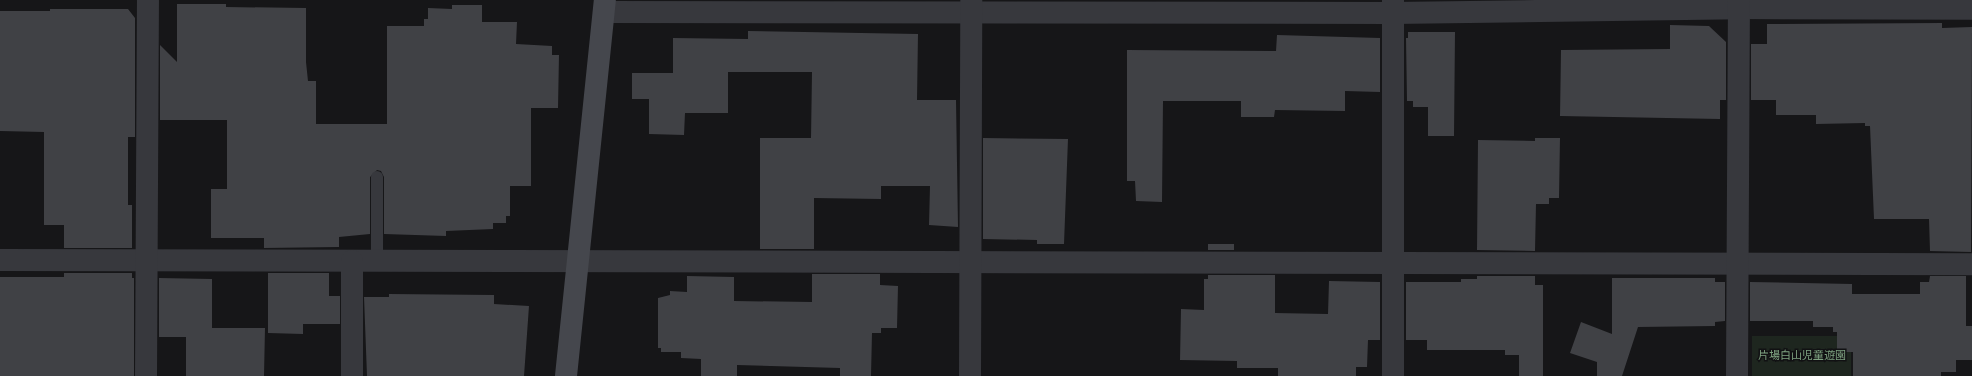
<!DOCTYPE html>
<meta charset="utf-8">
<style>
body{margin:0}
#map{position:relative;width:1972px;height:376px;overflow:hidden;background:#161618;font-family:"Work Sans","Noto Sans JP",sans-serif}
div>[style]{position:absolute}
.green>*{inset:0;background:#1e261f}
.building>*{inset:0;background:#404145}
.lane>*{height:12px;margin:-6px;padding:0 6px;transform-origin:6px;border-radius:6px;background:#37383d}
.street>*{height:22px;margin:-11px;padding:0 11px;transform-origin:11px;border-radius:11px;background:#37383d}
.secondary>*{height:22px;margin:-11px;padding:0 11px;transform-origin:11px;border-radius:11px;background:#45474d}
span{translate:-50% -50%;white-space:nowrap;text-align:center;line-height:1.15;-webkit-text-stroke:3px #111113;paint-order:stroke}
.park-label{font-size:11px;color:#7fa381}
</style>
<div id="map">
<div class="green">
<div style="clip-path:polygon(1752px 336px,1851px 336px,1851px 376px,1752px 376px)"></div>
</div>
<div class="building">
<div style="clip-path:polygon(177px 4px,226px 4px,226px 7px,306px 8px,306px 62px,308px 81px,316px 81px,316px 124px,387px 124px,387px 26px,424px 26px,424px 19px,428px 19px,428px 8px,452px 9px,452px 5px,482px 5px,482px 22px,517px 22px,516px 44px,552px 46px,552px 55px,559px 55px,558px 108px,531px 108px,531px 186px,510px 186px,510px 216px,506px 216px,506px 223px,493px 223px,493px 229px,446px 231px,446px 236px,384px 234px,384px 177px,381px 171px,377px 170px,370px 177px,370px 234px,339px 237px,339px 247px,264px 248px,264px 238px,211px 238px,211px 189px,227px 189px,227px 120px,160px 120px,160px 45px,177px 62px)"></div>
<div style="clip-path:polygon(50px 9px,128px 9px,135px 18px,135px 137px,128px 137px,128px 205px,132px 205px,132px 248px,64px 248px,64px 225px,44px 225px,44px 132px,0 131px,0 11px,50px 11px)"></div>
<div style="clip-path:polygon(1942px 23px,1942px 28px,1972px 27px,1971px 252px,1930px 251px,1929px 219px,1874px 219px,1870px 126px,1865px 126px,1865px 123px,1816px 124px,1816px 115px,1776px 115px,1776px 100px,1751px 100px,1751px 44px,1767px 44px,1767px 24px)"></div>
<div style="clip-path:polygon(1670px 25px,1709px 26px,1726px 42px,1726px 100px,1720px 100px,1720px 119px,1560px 116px,1561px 50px,1670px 49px)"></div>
<div style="clip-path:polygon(748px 31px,918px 34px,917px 100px,956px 100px,958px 227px,929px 225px,930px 186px,881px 186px,881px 199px,814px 198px,814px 249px,760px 249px,760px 138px,811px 138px,812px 72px,728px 72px,728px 113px,685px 113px,684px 135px,649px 134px,649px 99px,632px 99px,632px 73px,673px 73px,673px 38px,748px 39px)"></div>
<div style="clip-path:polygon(1408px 32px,1455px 32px,1454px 136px,1428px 136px,1428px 107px,1413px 107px,1413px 101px,1407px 101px,1406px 38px,1408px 38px)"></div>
<div style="clip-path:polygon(1277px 35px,1380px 38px,1380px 92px,1345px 91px,1345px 111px,1275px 110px,1274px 117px,1241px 117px,1241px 101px,1163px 101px,1162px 202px,1136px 201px,1135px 181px,1127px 181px,1127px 50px,1276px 51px)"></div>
<div style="clip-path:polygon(983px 138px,1068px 139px,1064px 244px,1037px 244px,1037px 240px,983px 239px)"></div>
<div style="clip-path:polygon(1535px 138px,1560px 138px,1559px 198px,1549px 198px,1549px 204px,1536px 204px,1535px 251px,1477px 250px,1478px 140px,1535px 141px)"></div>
<div style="clip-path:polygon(1208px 244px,1234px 244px,1234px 250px,1208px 250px)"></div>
<div style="clip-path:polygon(64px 273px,132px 273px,132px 278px,134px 278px,134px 376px,0 376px,0 277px,64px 277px)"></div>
<div style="clip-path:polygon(268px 273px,329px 273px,329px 296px,340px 296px,340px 324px,303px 324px,303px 334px,268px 333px)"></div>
<div style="clip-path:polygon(812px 274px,880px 274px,880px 285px,898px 286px,897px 328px,881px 328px,881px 333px,872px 333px,871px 376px,840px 376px,840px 368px,737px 365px,737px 376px,701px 376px,701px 359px,681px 358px,681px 352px,661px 352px,661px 348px,658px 348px,658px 298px,670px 295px,670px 291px,687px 292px,687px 276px,734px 277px,734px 301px,812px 302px)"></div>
<div style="clip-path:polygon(1208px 275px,1275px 275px,1275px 313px,1328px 314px,1329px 281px,1380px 282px,1380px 340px,1368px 340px,1367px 367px,1356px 367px,1356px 376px,1278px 376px,1278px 368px,1237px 368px,1237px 361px,1180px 360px,1181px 309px,1204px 310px,1204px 279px,1208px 279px)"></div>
<div style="clip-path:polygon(1477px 276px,1535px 276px,1535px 285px,1543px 285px,1543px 376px,1519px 376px,1519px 355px,1505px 355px,1505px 350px,1427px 350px,1427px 340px,1406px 340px,1406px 282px,1461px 282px,1461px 279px,1477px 279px)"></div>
<div style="clip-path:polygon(1930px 276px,1966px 276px,1966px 326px,1972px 326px,1972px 360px,1956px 360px,1956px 372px,1941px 372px,1941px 376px,1853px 376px,1853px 352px,1837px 352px,1837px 332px,1833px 332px,1833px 327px,1813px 327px,1813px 321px,1750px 321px,1750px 282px,1852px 284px,1852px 294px,1920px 294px,1920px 282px,1929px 282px)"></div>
<div style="clip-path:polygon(159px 278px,212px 279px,212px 328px,265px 328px,264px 376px,186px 376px,186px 337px,159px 337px)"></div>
<div style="clip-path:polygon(1612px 278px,1715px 278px,1715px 282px,1725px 282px,1725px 321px,1715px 322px,1715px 326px,1638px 327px,1622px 376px,1597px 376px,1597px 362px,1570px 353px,1581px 322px,1612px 334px)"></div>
<div style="clip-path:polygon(389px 294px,494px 295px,494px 304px,529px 306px,524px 376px,367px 376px,364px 297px,389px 297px)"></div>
</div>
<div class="lane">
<div style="left:377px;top:177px;width:84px;rotate:90deg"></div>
</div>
<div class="street">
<div style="left:604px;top:12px;width:789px;rotate:0.07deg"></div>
<div style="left:1393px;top:13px;width:346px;rotate:-0.8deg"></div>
<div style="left:1739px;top:8px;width:233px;rotate:0.2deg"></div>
<div style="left:0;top:260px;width:1972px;rotate:0.12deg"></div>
<div style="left:352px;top:261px;width:115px;rotate:90deg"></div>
<div style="left:146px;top:376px;width:376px;rotate:-89.7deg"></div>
<div style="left:970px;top:376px;width:376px;rotate:-89.8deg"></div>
<div style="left:1393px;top:376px;width:376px;rotate:-90deg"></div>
<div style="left:1737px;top:376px;width:376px;rotate:-89.7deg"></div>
</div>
<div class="secondary">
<div style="left:566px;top:376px;width:378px;rotate:-84.1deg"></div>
</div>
<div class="park-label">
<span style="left:1802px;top:356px">片場白山児童遊園</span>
</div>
</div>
